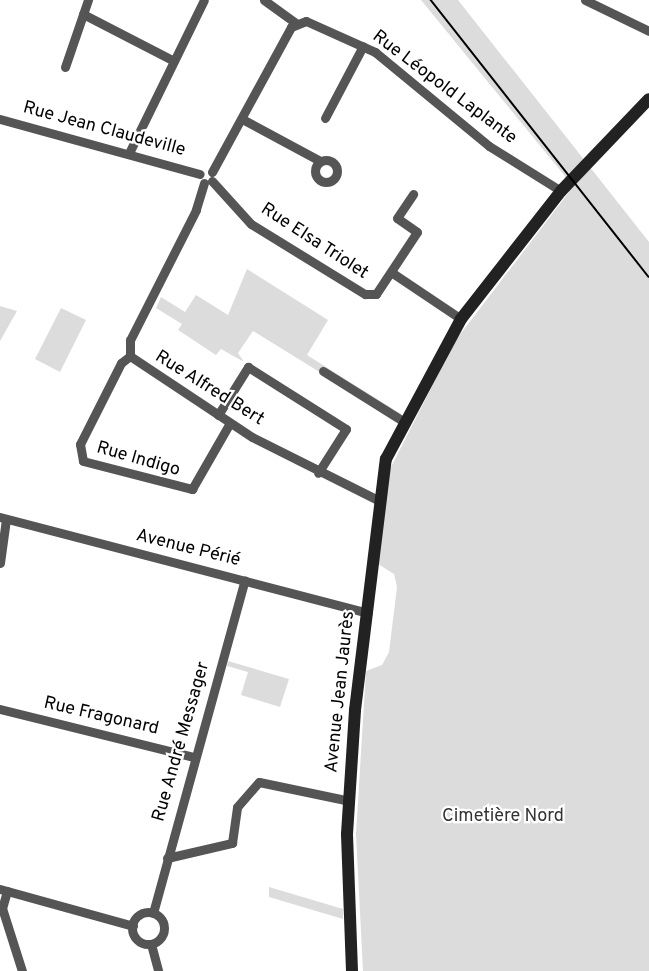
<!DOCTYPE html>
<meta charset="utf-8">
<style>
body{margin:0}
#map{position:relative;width:649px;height:971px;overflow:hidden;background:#fff;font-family:Overpass,sans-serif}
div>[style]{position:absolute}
.green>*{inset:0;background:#dcdcdc}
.street>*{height:9px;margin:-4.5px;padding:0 4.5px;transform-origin:4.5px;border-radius:4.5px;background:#555}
.street>.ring{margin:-4.5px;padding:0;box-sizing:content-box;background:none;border:9px solid #555;border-radius:50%}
.secondary>*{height:12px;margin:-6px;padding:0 6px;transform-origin:6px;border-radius:6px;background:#222}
.tram>*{height:1.5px;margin:-0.75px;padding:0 0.75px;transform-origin:0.75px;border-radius:0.75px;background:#000}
span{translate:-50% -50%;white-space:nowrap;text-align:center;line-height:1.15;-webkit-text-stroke:4.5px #fff;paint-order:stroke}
.street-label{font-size:18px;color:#000}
.park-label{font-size:18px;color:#333}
</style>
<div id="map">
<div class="green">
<div style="clip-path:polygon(421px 0,458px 0,649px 242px,649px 971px,363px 971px,356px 834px,366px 671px,382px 665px,389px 652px,397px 587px,394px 574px,378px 564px,390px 469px,455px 341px,569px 192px,564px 175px)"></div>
<div style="clip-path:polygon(247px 269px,328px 320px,307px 355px,401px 414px,397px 420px,253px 331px,238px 353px,244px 362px,221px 349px,216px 355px,178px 330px,182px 324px,156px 308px,161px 297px,185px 312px,196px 295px,228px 315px)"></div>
<div style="clip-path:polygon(0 306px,17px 311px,0 341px)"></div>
<div style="clip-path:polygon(61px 308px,86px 320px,60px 372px,35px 359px)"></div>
<div style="clip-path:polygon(228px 661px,289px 679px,280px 707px,241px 695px,248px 672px,227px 666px)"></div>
<div style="clip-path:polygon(269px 887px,343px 909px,343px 919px,269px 897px)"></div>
</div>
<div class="street">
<div style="left:264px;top:0;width:39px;rotate:36deg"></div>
<div style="left:585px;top:0;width:71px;rotate:25.8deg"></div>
<div style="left:83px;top:14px;width:102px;rotate:27.3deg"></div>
<div style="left:65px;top:67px;width:71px;rotate:-71.1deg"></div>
<div style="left:325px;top:118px;width:81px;rotate:-62.2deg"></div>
<div style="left:0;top:119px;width:207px;rotate:15.4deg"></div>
<div style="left:244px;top:120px;width:86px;rotate:28.3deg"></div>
<div style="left:129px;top:153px;width:170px;rotate:-63.9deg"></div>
<div class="ring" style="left:315px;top:160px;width:13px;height:13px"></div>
<div style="left:212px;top:172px;width:165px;rotate:-61.4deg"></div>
<div style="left:291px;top:27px;width:16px;rotate:-22deg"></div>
<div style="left:306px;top:21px;width:76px;rotate:24.2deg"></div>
<div style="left:375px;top:52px;width:148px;rotate:39.5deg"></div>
<div style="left:489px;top:146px;width:85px;rotate:32deg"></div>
<div style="left:212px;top:181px;width:58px;rotate:47.8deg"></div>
<div style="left:251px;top:224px;width:134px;rotate:31.6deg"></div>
<div style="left:365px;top:294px;width:11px"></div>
<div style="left:376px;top:294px;width:74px;rotate:-56.5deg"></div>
<div style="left:417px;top:232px;width:24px;rotate:-145deg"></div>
<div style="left:397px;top:218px;width:29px;rotate:-56deg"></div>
<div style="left:204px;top:183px;width:28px;rotate:107deg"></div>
<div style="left:196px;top:210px;width:146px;rotate:116.9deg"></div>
<div style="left:130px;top:340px;width:16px;rotate:90deg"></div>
<div style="left:130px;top:356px;width:146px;rotate:33.6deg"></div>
<div style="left:252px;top:437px;width:141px;rotate:26.6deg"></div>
<div style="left:391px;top:272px;width:84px;rotate:33.9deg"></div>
<div style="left:130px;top:356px;width:11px;rotate:142deg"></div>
<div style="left:121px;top:363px;width:91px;rotate:116.8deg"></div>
<div style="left:80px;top:444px;width:17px;rotate:80deg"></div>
<div style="left:83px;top:461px;width:113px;rotate:14.4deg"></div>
<div style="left:192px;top:489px;width:76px;rotate:-60.1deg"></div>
<div style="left:323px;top:371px;width:94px;rotate:32deg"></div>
<div style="left:218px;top:415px;width:57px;rotate:-58deg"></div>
<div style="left:248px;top:367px;width:116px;rotate:32.3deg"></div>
<div style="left:346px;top:429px;width:52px;rotate:122.5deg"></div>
<div style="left:0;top:517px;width:380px;rotate:14.6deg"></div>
<div style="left:0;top:563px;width:44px;rotate:-82.2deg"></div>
<div style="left:0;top:709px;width:200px;rotate:13.9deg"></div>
<div style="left:167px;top:858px;width:67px;rotate:-13deg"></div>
<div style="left:232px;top:843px;width:36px;rotate:-82deg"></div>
<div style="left:237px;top:807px;width:33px;rotate:-49deg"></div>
<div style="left:259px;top:782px;width:93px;rotate:11.8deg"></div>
<div style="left:0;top:889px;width:138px;rotate:15.5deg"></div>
<div style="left:7px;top:891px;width:18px;rotate:106deg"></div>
<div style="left:2px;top:908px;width:66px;rotate:72.4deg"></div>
<div class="ring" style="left:132px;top:912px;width:23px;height:23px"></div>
<div style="left:153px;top:913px;width:345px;rotate:-74.6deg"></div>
<div style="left:151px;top:944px;width:28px;rotate:75deg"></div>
</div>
<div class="secondary">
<div style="left:352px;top:971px;width:137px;rotate:-92.1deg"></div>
<div style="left:347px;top:834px;width:124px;rotate:-86.3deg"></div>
<div style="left:355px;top:710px;width:253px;rotate:-83deg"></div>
<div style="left:386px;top:459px;width:159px;rotate:-61.8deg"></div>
<div style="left:461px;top:319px;width:162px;rotate:-52deg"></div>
<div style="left:561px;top:191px;width:127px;rotate:-46.3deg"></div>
</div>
<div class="tram">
<div style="left:431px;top:0;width:352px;rotate:51.8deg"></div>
</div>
<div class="street-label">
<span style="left:444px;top:88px;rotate:37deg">Rue Léopold Laplante</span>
<span style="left:104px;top:130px;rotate:15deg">Rue Jean Claudeville</span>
<span style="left:314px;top:242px;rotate:33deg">Rue Elsa Triolet</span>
<span style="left:209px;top:389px;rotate:32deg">Rue Alfred Bert</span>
<span style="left:138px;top:460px;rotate:16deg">Rue Indigo</span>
<span style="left:188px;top:549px;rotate:14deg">Avenue Périé</span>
<span style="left:341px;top:692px;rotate:-84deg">Avenue Jean Jaurès</span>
<span style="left:101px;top:717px;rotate:13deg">Rue Fragonard</span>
<span style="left:182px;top:742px;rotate:-74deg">Rue André Messager</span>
</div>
<div class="park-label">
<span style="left:503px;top:817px">Cimetière Nord</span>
</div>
</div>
